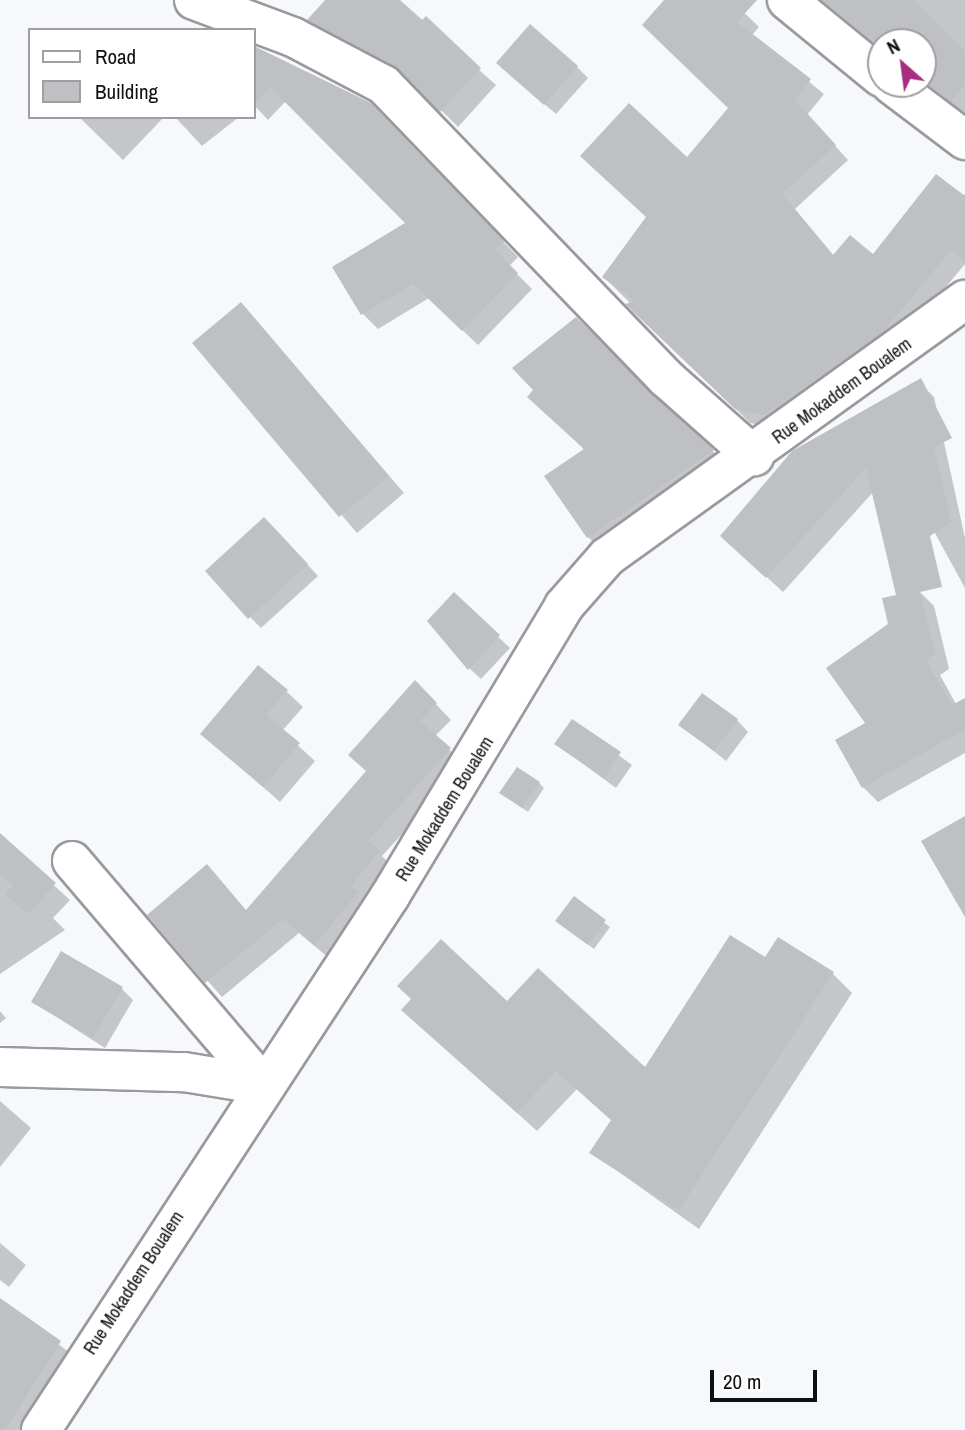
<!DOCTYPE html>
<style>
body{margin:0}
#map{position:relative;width:965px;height:1430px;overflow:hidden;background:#f6f8fc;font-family:"Archivo Narrow",sans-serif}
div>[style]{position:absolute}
.shadow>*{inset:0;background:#0003}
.building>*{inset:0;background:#bec0c4}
.roads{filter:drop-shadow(2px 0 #999a9e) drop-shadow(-2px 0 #999a9e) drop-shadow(0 2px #999a9e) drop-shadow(0 -2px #999a9e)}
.minor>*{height:38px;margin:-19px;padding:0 19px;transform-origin:19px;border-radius:19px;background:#fff}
span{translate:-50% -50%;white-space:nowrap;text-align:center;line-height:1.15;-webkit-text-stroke:5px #fff;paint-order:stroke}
.street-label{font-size:18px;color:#0f1011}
.legend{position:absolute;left:28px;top:28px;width:228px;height:91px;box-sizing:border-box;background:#fff;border:2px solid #9f9fa0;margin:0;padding:9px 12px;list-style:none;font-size:21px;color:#0f1011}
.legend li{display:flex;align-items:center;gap:14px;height:35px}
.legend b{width:35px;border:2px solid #9f9fa0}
.north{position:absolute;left:867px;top:28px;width:70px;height:70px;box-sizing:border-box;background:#fff;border:2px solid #9f9fa0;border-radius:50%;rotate:332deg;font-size:19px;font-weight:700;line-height:28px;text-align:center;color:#0f1011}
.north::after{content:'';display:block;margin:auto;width:24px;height:32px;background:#a82e82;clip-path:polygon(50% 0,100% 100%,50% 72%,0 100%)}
.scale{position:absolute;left:710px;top:1370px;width:107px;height:32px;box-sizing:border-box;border:4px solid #0f1011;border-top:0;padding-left:9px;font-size:21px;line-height:24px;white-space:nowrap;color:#0f1011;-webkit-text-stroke:5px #fff;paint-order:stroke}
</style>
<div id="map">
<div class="shadow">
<div style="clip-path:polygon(328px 0,400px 0,496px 85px,458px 127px,413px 82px,326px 36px,309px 20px)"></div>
<div style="clip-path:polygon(666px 0,731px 0,759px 27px,752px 35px,824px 94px,807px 115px,848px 160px,795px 209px,834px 256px,873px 257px,965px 194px,965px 264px,897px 346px,779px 428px,750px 423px,604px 277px,730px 108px)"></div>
<div style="clip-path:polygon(821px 0,965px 0,965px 114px,923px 80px,923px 42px,881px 42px,881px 47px)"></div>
<div style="clip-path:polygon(254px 48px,370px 104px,518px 257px,509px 266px,532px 289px,478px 345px,429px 298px,378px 329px,363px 314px,334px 268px,408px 223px,286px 101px,268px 120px,254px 105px)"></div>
<div style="clip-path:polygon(577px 67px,588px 78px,556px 114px,509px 74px)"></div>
<div style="clip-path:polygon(79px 117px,164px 117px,123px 160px)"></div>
<div style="clip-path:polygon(175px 117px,239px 117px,202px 146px)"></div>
<div style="clip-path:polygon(241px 304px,404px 493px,357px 533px,194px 343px)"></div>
<div style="clip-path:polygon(576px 319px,727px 465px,602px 551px,588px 537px)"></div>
<div style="clip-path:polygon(919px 382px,934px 397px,965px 538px,965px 588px,902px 473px,884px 480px,783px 592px,738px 551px)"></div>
<div style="clip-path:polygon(276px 530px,318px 576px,261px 628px,250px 617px)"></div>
<div style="clip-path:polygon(919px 591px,934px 606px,949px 669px,940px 675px,956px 704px,965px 700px,965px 753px,878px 802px,863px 787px,868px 723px,890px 624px)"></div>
<div style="clip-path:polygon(454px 595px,510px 648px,481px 679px,469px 668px)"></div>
<div style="clip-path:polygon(286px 691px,303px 707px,282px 731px,315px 761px,280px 802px,202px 733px)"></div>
<div style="clip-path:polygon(430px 698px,451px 720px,435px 736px,465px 765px,382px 856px,394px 868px,330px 959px,299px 933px,222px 997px,149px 915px,247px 912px)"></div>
<div style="clip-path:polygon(737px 720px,748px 732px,726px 761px,681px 725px)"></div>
<div style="clip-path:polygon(572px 721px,632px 765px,616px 788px,556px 744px)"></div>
<div style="clip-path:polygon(539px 783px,544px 788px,528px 812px,501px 793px)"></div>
<div style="clip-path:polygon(0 836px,70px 900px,53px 918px,65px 930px,0 974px)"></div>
<div style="clip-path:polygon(574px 899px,610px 927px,594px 949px,563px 926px)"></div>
<div style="clip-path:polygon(766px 960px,833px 974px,852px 993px,699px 1229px,592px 1153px,612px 1121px,577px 1089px,537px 1131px,403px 1010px,508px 1003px,646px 1070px)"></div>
<div style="clip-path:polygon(122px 989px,133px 1000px,105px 1048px,33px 1002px)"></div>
<div style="clip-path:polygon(0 1011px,6px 1018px,0 1023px)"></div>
<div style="clip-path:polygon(0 1101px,31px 1128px,0 1167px)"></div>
<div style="clip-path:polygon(0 1243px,26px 1265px,9px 1287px,0 1280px)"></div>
<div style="clip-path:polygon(0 1300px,74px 1356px,28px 1430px,0 1430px)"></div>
</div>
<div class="building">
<div style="clip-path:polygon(325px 0,399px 0,421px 21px,426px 16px,481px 68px,440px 112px,395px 66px,307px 20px)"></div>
<div style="clip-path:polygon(664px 0,757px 0,737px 22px,811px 79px,795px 100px,836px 145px,782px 194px,833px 255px,850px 235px,873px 254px,936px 174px,965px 196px,965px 261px,951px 250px,883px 332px,764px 415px,735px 409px,625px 304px,635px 301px,602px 277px,646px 217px,580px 156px,629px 103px,687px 157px,728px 108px,642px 25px)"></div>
<div style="clip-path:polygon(822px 0,913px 0,965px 51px,965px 84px,951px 102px,923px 81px,923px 42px,881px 42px,881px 49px)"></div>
<div style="clip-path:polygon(530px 24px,578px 66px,544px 105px,496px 63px)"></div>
<div style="clip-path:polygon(254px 46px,371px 103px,504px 241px,495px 250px,518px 273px,462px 331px,413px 284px,361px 315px,332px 267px,405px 223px,270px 87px,254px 104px)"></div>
<div style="clip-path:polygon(241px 302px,389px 476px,339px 517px,192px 343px)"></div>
<div style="clip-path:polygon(576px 317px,714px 450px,587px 538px,544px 476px,584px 449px,527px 397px,533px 390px,512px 368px)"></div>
<div style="clip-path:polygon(921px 378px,952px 438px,934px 447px,951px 522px,930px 536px,942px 587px,920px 592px,935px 654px,926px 660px,952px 705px,965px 698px,965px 729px,862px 788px,835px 740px,865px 723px,826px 668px,888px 624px,882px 598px,896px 595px,866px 468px,766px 578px,720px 536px,792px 451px)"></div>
<div style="clip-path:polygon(264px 517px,308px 564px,248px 619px,205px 571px)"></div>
<div style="clip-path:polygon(454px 592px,500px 635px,468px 670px,427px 621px)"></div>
<div style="clip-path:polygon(258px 665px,288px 690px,266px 715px,300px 743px,263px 787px,200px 734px)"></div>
<div style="clip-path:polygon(415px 680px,437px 703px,420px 721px,451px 748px,368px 841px,380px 851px,351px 886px,359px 892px,314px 945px,283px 919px,205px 983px,147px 915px,207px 864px,246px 910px,366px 771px,348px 755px)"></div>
<div style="clip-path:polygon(702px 693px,738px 719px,714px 751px,678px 725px)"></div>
<div style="clip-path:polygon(572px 719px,621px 752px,604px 778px,554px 744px)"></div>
<div style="clip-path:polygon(517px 767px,540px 782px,522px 808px,499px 793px)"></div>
<div style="clip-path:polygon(965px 816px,965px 917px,921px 841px)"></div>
<div style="clip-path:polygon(0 833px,56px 883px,28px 914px,5px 894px,13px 885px,0 874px)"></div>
<div style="clip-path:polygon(574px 896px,606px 920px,588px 945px,555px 921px)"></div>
<div style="clip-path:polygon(730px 935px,765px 957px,778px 937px,834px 972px,679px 1210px,589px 1153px,611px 1120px,556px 1071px,517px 1113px,401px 1010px,411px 999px,397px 986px,441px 939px,507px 1001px,538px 968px,645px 1067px)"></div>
<div style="clip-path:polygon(61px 951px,123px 987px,93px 1038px,31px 1002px)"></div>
<div style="clip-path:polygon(0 1298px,61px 1341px,5px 1430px,0 1430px)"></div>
</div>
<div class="roads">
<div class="minor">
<div style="left:194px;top:0;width:106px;rotate:20.5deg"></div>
<div style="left:293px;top:37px;width:103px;rotate:27.8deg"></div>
<div style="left:384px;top:85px;width:407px;rotate:46.1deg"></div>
<div style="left:666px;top:378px;width:118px;rotate:41.6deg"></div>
<div style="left:787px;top:0;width:122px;rotate:39.3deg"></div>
<div style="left:891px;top:84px;width:93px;rotate:37.1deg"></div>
<div style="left:72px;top:861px;width:294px;rotate:49.5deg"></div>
<div style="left:0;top:1067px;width:184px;rotate:1.6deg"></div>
<div style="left:184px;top:1072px;width:80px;rotate:9.3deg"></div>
<div style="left:41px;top:1430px;width:638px;rotate:-56.83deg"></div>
<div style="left:390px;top:896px;width:338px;rotate:-59deg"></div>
<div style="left:564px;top:606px;width:65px;rotate:-48.7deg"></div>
<div style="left:607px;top:557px;width:441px;rotate:-35.7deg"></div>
</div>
</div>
<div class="street-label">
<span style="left:842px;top:391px;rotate:-36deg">Rue Mokaddem Boualem</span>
<span style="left:445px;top:809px;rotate:-58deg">Rue Mokaddem Boualem</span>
<span style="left:134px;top:1283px;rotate:-57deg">Rue Mokaddem Boualem</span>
</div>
<ul class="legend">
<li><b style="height:9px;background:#fff"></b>Road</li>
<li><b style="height:19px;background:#bec0c4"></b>Building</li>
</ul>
<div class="north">N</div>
<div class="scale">20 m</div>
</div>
